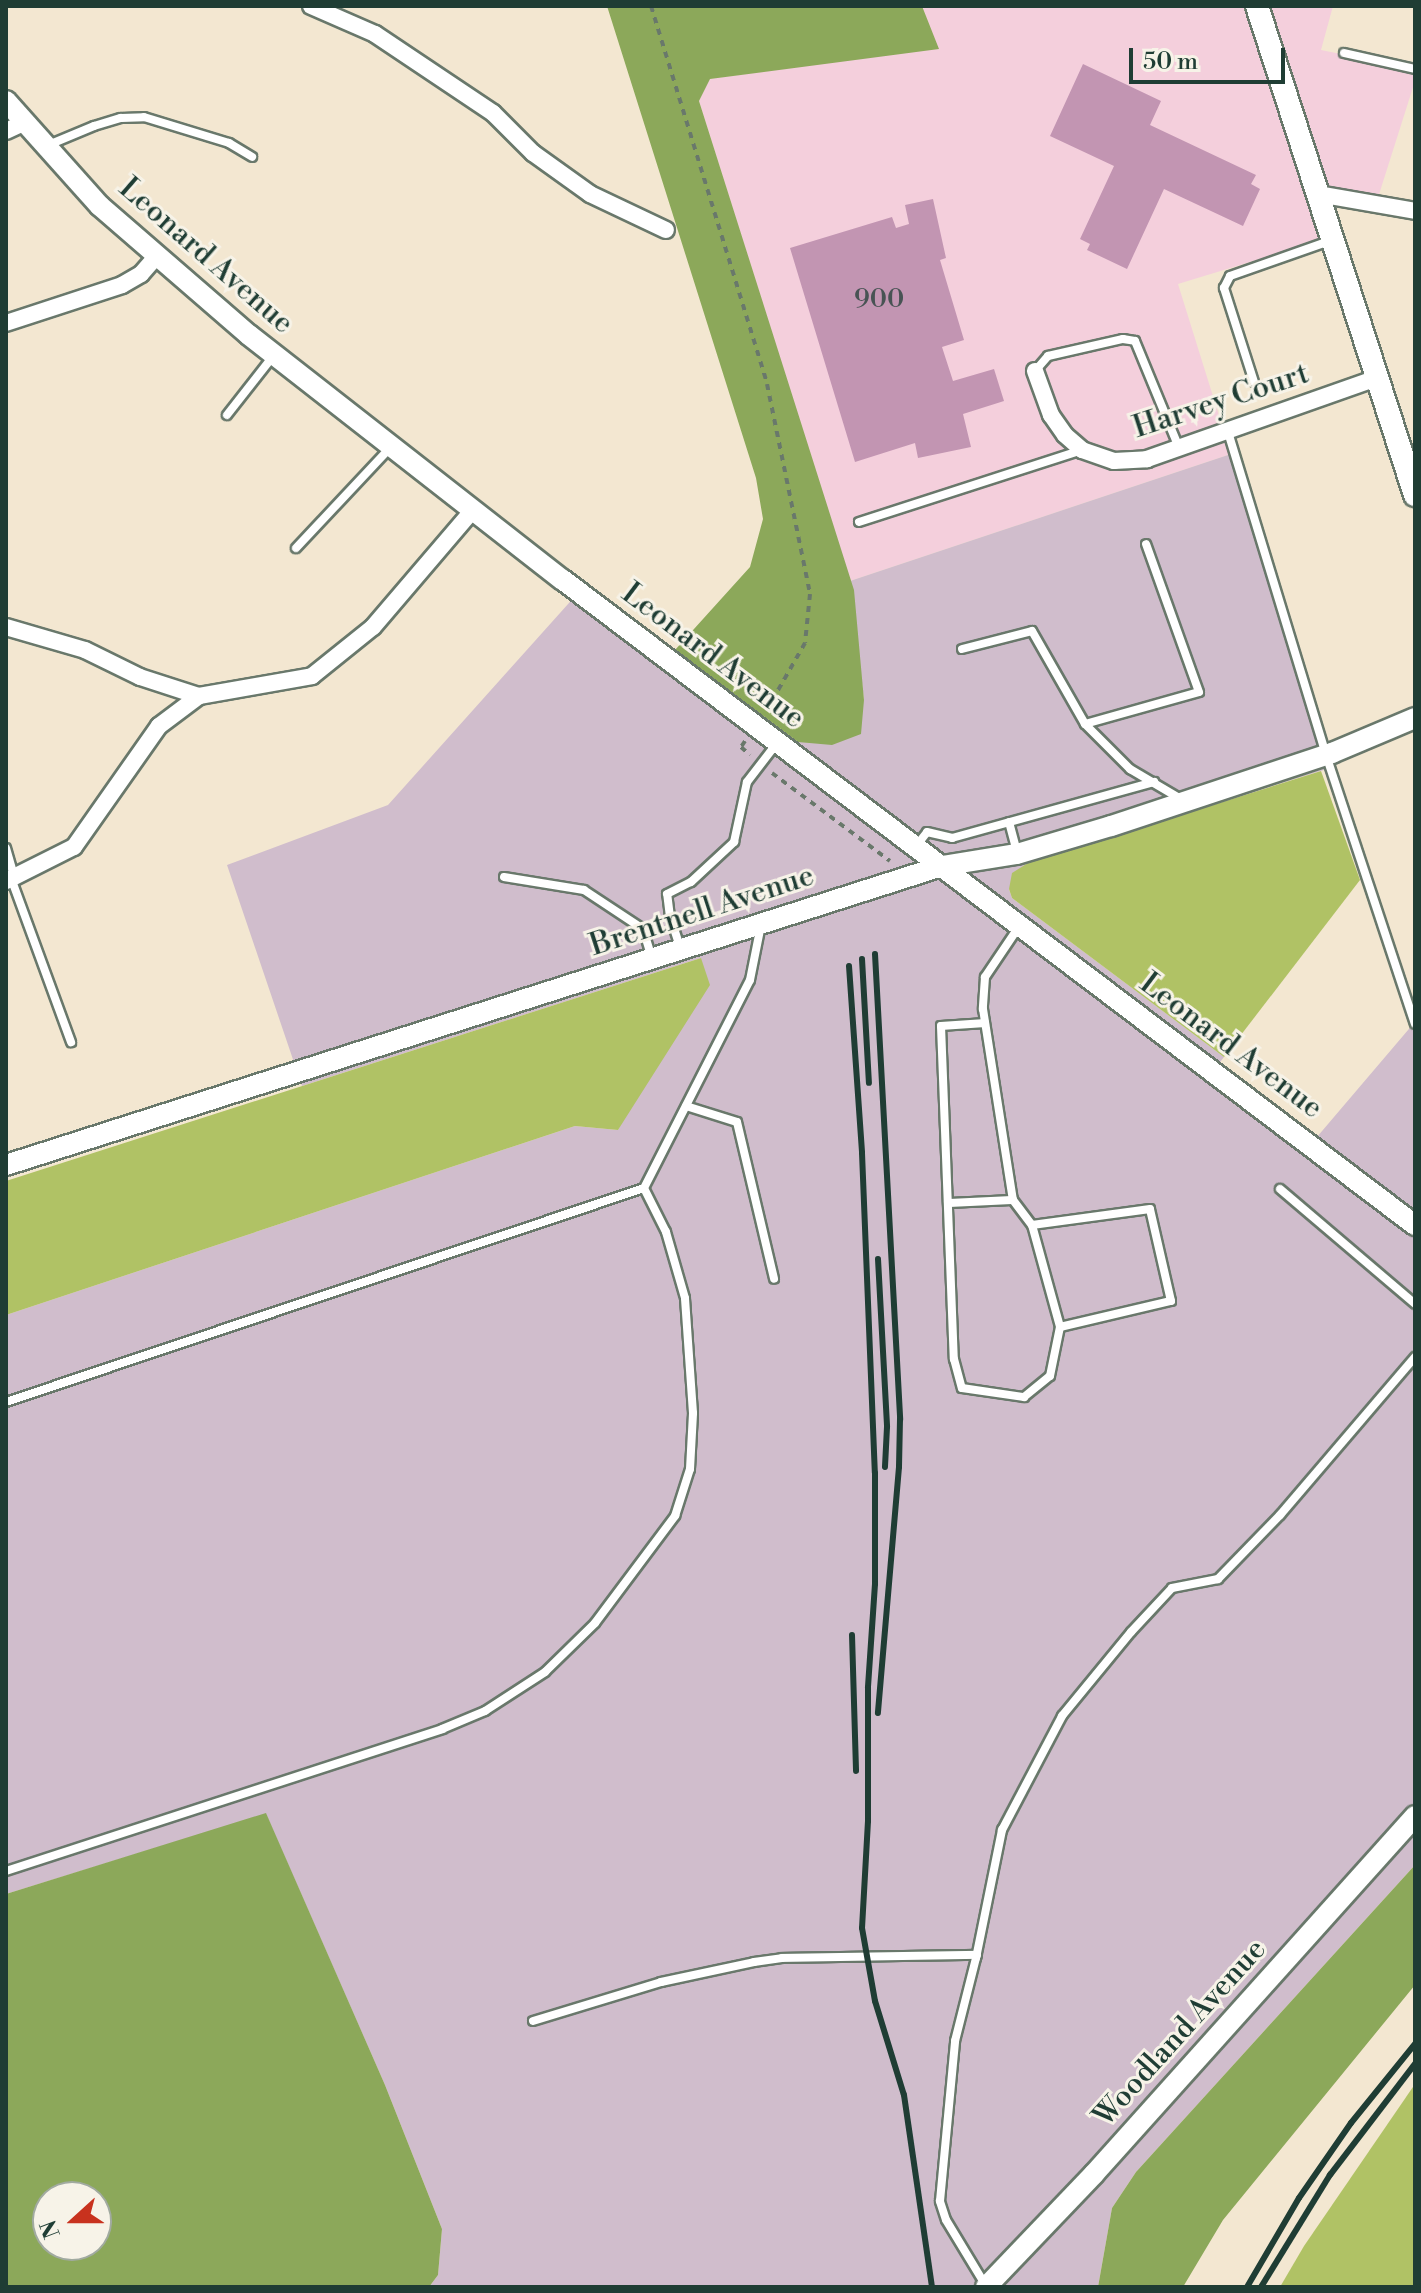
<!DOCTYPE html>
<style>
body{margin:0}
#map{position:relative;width:1421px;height:2293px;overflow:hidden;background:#f3e7d1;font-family:"Libre Bodoni",serif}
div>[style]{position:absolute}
.built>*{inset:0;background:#f4cfdc}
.industrial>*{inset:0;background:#d0bdcc}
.green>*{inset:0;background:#b0c265}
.forest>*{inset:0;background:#8ca85a}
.building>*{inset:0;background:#c295b2}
.path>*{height:4px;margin-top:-2px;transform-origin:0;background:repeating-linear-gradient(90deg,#69786b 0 6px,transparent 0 12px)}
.roads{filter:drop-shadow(2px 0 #69786b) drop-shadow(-2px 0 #69786b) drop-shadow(0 2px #69786b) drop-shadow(0 -2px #69786b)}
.service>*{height:8px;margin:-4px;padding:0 4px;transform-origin:4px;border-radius:4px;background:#fff}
.minor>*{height:16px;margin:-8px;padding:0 8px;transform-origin:8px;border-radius:8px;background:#fff}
.tertiary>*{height:20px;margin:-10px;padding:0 10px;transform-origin:10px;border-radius:10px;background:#fff}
.secondary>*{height:22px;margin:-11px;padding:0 11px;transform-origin:11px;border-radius:11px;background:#fff}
.rail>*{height:6px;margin:-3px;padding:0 3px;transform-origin:3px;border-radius:3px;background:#1f3d34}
span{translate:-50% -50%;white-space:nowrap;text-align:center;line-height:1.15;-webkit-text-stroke:6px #f7f3e8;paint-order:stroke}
.number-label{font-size:26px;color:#485354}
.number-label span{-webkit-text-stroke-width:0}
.street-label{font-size:30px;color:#1f3d34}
.frame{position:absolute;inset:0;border:8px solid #1f3d34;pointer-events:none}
.north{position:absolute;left:32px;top:2181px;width:80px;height:80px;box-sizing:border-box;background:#f7f3e8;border:2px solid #a1aaa0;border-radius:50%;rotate:249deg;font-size:22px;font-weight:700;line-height:32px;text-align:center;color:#1f3d34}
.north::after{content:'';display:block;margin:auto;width:28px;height:36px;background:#c8321e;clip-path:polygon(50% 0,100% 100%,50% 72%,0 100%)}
.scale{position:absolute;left:1129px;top:48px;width:156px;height:36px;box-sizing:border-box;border:4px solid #1f3d34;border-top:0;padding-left:10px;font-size:24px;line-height:28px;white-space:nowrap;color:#1f3d34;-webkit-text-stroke:6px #f7f3e8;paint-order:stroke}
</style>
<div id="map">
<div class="built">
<div style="clip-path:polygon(922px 6px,1333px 6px,1321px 50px,1415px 69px,1415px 81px,1375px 207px,1316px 200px,1329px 238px,1178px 284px,1231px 454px,850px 581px,699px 101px,709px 79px,938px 48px)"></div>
</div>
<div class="industrial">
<div style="clip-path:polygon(1231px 454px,1330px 768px,1028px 863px,1009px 889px,1012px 898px,1224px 1057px,1214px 1070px,1311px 1144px,1414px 1023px,1415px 1865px,1136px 2172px,1112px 2208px,1098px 2287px,429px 2287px,438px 2275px,442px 2229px,385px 2085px,266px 1814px,6px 1894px,6px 1315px,575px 1126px,618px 1130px,701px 958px,302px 1086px,227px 865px,388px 805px,586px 584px,798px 742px,864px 700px,850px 581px)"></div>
</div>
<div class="green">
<div style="clip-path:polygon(1321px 771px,1360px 880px,1224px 1057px,1012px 898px,1009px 889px,1012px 873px,1028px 863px)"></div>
<div style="clip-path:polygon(701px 958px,710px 985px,618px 1130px,575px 1126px,6px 1315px,6px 1181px)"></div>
<div style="clip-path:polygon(1415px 2084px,1415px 2287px,1280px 2287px,1304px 2246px)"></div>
</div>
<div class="forest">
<div style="clip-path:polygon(607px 6px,922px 6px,939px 49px,710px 79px,699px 101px,854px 590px,864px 700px,861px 734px,832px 745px,798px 742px,675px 650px,750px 567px,763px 519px,756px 478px)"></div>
<div style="clip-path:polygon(evenodd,266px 1813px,385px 2085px,442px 2229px,438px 2275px,429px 2287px,6px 2287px,6px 1894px,266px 1813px,48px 2197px,96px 2197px,96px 2245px,48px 2245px,48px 2197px)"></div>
<div style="clip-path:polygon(1415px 1865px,1415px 1985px,1223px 2220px,1183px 2287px,1098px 2287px,1112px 2208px,1136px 2172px)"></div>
</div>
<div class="building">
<div style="clip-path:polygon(1083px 64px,1161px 101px,1150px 125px,1256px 175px,1251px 184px,1260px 189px,1243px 226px,1164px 189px,1127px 269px,1087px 250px,1090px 244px,1080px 239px,1114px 166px,1050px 136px)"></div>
<div style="clip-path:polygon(933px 199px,946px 258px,940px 260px,964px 340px,942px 347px,953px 381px,994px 369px,1004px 401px,963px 414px,971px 447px,918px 458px,915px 443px,855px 462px,790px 248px,892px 217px,896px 228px,909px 224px,905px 205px)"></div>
</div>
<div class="path">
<div style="left:651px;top:6px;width:395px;rotate:72.9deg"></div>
<div style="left:767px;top:384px;width:214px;rotate:78.4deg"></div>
<div style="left:810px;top:594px;width:49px;rotate:95.8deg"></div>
<div style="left:805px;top:643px;width:78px;rotate:119.8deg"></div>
<div style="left:745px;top:741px;width:7px;rotate:124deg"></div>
<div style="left:741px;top:747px;width:12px;rotate:42deg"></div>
<div style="left:772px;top:773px;width:147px;rotate:36.7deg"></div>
</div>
<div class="roads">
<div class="service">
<div style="left:1344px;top:53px;width:73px;rotate:12.7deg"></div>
<div style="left:46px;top:146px;width:52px;rotate:-22.6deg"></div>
<div style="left:94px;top:126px;width:28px;rotate:-17deg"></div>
<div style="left:121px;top:118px;width:23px;rotate:-2deg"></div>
<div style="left:144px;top:117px;width:89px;rotate:17deg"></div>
<div style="left:229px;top:143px;width:27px;rotate:31deg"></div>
<div style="left:1035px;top:371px;width:20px;rotate:-49deg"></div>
<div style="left:1048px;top:356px;width:77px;rotate:-12.8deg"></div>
<div style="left:1123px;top:339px;width:12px;rotate:9deg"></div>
<div style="left:1135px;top:341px;width:116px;rotate:67.6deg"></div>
<div style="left:1254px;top:382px;width:99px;rotate:-107.7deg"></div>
<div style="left:1224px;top:288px;width:13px;rotate:-63deg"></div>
<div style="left:1230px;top:276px;width:108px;rotate:-19.4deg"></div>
<div style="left:227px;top:415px;width:76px;rotate:-51.9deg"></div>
<div style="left:1228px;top:432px;width:338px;rotate:73.1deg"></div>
<div style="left:1326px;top:755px;width:283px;rotate:71.7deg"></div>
<div style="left:859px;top:522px;width:234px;rotate:-17.9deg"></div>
<div style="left:296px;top:548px;width:139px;rotate:-46.8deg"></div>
<div style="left:962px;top:649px;width:72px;rotate:-14.4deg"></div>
<div style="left:1032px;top:631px;width:107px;rotate:60.3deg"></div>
<div style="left:1085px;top:724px;width:64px;rotate:45deg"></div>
<div style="left:1130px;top:769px;width:59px;rotate:30.5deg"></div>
<div style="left:1085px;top:724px;width:118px;rotate:-15.7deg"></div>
<div style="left:1199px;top:692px;width:157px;rotate:-109.7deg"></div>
<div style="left:1009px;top:822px;width:31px;rotate:75deg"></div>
<div style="left:917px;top:845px;width:16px;rotate:-52deg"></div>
<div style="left:927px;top:832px;width:26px;rotate:13deg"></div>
<div style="left:952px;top:838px;width:210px;rotate:-15.5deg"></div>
<div style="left:6px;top:848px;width:29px;rotate:74deg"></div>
<div style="left:504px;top:877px;width:81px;rotate:9.2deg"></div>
<div style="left:584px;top:890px;width:71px;rotate:33.5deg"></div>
<div style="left:643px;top:929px;width:30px;rotate:73deg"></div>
<div style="left:11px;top:878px;width:175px;rotate:69.9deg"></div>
<div style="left:1020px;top:925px;width:63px;rotate:123.9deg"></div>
<div style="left:985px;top:977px;width:32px;rotate:94deg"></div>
<div style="left:983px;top:1009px;width:193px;rotate:81.1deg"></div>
<div style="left:1013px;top:1200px;width:31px;rotate:53deg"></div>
<div style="left:1032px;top:1225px;width:106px;rotate:74.6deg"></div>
<div style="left:1060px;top:1327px;width:114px;rotate:-13.2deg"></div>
<div style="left:1171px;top:1301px;width:94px;rotate:-102.9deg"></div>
<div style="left:1150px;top:1209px;width:119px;rotate:172.3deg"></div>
<div style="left:681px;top:950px;width:35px;rotate:-108deg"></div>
<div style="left:670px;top:917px;width:23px;rotate:-97deg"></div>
<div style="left:667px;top:894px;width:27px;rotate:-27deg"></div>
<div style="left:691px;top:882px;width:59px;rotate:-42.9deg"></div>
<div style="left:734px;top:842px;width:61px;rotate:-77.8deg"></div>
<div style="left:747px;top:782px;width:49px;rotate:-52.4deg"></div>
<div style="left:985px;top:1023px;width:44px;rotate:176.1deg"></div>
<div style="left:941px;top:1026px;width:333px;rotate:87.8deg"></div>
<div style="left:954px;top:1359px;width:30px;rotate:75deg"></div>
<div style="left:962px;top:1388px;width:63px;rotate:8.3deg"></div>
<div style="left:1024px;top:1397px;width:33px;rotate:-39deg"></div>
<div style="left:1050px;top:1376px;width:50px;rotate:-78.5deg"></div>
<div style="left:686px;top:1106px;width:53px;rotate:17.4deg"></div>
<div style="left:737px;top:1122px;width:161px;rotate:76.7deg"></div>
<div style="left:1280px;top:1189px;width:177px;rotate:40.4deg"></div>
<div style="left:948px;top:1203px;width:65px;rotate:-2.6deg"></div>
<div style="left:6px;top:1402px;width:673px;rotate:-18.54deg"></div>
<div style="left:644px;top:1188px;width:233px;rotate:-63deg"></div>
<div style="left:750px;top:980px;width:56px;rotate:-78.7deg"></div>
<div style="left:6px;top:1871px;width:459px;rotate:-18deg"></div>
<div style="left:442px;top:1729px;width:47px;rotate:-22.7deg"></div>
<div style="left:485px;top:1711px;width:72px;rotate:-33deg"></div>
<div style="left:545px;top:1672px;width:70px;rotate:-44.4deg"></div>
<div style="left:595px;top:1623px;width:134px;rotate:-53.2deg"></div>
<div style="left:675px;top:1516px;width:49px;rotate:-72.3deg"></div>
<div style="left:690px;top:1469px;width:56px;rotate:-86.9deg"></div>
<div style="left:693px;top:1413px;width:115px;rotate:-94deg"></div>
<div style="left:685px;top:1298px;width:69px;rotate:-106.1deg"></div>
<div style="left:666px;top:1232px;width:49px;rotate:-116.6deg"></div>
<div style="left:533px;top:2021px;width:134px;rotate:-16.9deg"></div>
<div style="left:661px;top:1982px;width:95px;rotate:-12.1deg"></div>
<div style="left:754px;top:1962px;width:28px;rotate:-8deg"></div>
<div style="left:782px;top:1958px;width:195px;rotate:-0.9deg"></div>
<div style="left:986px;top:2286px;width:77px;rotate:-121.2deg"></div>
<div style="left:946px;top:2220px;width:20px;rotate:-108deg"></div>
<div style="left:940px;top:2201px;width:161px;rotate:-84.6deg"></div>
<div style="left:955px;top:2041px;width:86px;rotate:-75.8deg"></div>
<div style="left:976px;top:1958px;width:131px;rotate:-78.5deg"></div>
<div style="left:1002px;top:1830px;width:129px;rotate:-62.2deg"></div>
<div style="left:1062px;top:1716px;width:109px;rotate:-50.6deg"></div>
<div style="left:1131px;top:1632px;width:60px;rotate:-47deg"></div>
<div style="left:1172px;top:1588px;width:47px;rotate:-11.1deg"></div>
<div style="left:1218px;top:1579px;width:89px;rotate:-45.9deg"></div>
<div style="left:1280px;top:1515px;width:208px;rotate:-49.5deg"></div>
</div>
<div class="minor">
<div style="left:311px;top:6px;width:70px;rotate:23.6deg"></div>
<div style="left:375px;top:34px;width:142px;rotate:33.8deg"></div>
<div style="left:493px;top:113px;width:57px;rotate:45deg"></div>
<div style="left:533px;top:153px;width:70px;rotate:35.7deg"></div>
<div style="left:590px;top:194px;width:84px;rotate:25.3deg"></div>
<div style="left:6px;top:131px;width:19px;rotate:-25deg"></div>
<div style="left:1318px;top:194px;width:98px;rotate:9.9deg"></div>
<div style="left:6px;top:323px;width:122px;rotate:-18.1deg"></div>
<div style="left:122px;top:285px;width:22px;rotate:-30deg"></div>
<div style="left:141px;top:274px;width:23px;rotate:-49deg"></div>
<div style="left:1035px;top:371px;width:47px;rotate:70deg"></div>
<div style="left:1051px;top:415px;width:24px;rotate:55deg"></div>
<div style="left:1065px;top:435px;width:23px;rotate:41deg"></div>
<div style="left:1082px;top:450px;width:34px;rotate:19deg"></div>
<div style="left:1114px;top:461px;width:33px;rotate:-3deg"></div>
<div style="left:1147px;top:459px;width:244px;rotate:-19.4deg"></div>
<div style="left:6px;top:627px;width:82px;rotate:16.2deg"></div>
<div style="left:85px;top:650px;width:61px;rotate:26.1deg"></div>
<div style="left:140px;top:677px;width:62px;rotate:17.9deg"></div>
<div style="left:199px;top:696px;width:115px;rotate:-10deg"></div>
<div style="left:312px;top:676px;width:78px;rotate:-38.8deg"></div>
<div style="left:373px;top:627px;width:154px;rotate:-49.5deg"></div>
<div style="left:6px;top:881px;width:76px;rotate:-26.6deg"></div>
<div style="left:74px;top:847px;width:148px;rotate:-54.9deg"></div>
<div style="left:159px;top:726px;width:50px;rotate:-36.9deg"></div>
</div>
<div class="tertiary">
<div style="left:6px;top:101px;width:141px;rotate:48.2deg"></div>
<div style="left:100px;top:206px;width:197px;rotate:40.9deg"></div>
<div style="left:249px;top:335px;width:398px;rotate:38deg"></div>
<div style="left:563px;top:580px;width:1069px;rotate:37.13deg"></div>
<div style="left:6px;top:1165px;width:983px;rotate:-17.72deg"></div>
<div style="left:942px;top:866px;width:76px;rotate:-9.1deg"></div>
<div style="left:1017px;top:854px;width:98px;rotate:-16.6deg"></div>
<div style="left:1111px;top:826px;width:233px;rotate:-18.3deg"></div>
<div style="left:1332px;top:753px;width:90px;rotate:-22.9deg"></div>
<div style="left:986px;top:2287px;width:156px;rotate:-46.3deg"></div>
<div style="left:1094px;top:2174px;width:481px;rotate:-48.1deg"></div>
</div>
<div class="secondary">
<div style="left:1257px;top:6px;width:514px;rotate:72.09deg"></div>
</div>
</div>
<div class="rail">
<div style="left:875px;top:954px;width:466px;rotate:86.9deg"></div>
<div style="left:900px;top:1419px;width:48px;rotate:91.2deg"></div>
<div style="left:899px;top:1467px;width:247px;rotate:94.9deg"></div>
<div style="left:862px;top:959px;width:124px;rotate:86.8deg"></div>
<div style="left:849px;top:966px;width:187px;rotate:86deg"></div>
<div style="left:862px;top:1153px;width:320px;rotate:87.7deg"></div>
<div style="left:875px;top:1473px;width:111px;rotate:90deg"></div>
<div style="left:875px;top:1584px;width:104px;rotate:93.9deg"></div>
<div style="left:868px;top:1688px;width:133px;rotate:90deg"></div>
<div style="left:868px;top:1821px;width:107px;rotate:93.2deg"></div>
<div style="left:862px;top:1928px;width:74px;rotate:79.9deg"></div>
<div style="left:875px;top:2001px;width:98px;rotate:72.9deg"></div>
<div style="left:904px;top:2095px;width:194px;rotate:81.7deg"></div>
<div style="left:878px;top:1259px;width:168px;rotate:86.9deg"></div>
<div style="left:887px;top:1427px;width:40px;rotate:92.9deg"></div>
<div style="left:852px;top:1635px;width:136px;rotate:88.3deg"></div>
<div style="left:1247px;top:2287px;width:103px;rotate:-59.7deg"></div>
<div style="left:1299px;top:2198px;width:91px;rotate:-55.3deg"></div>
<div style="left:1351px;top:2123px;width:102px;rotate:-51deg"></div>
<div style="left:1261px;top:2287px;width:132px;rotate:-58.4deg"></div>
<div style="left:1330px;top:2175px;width:140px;rotate:-52.6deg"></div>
</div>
<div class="number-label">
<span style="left:879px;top:300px">900</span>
</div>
<div class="street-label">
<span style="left:206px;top:256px;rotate:41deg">Leonard Avenue</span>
<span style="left:1221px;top:401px;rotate:-18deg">Harvey Court</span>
<span style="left:713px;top:656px;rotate:37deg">Leonard Avenue</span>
<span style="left:702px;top:911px;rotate:-18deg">Brentnell Avenue</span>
<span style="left:1231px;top:1046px;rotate:37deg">Leonard Avenue</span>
<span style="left:1180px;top:2033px;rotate:-48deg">Woodland Avenue</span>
</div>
<div class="frame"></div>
<div class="north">N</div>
<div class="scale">50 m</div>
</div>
